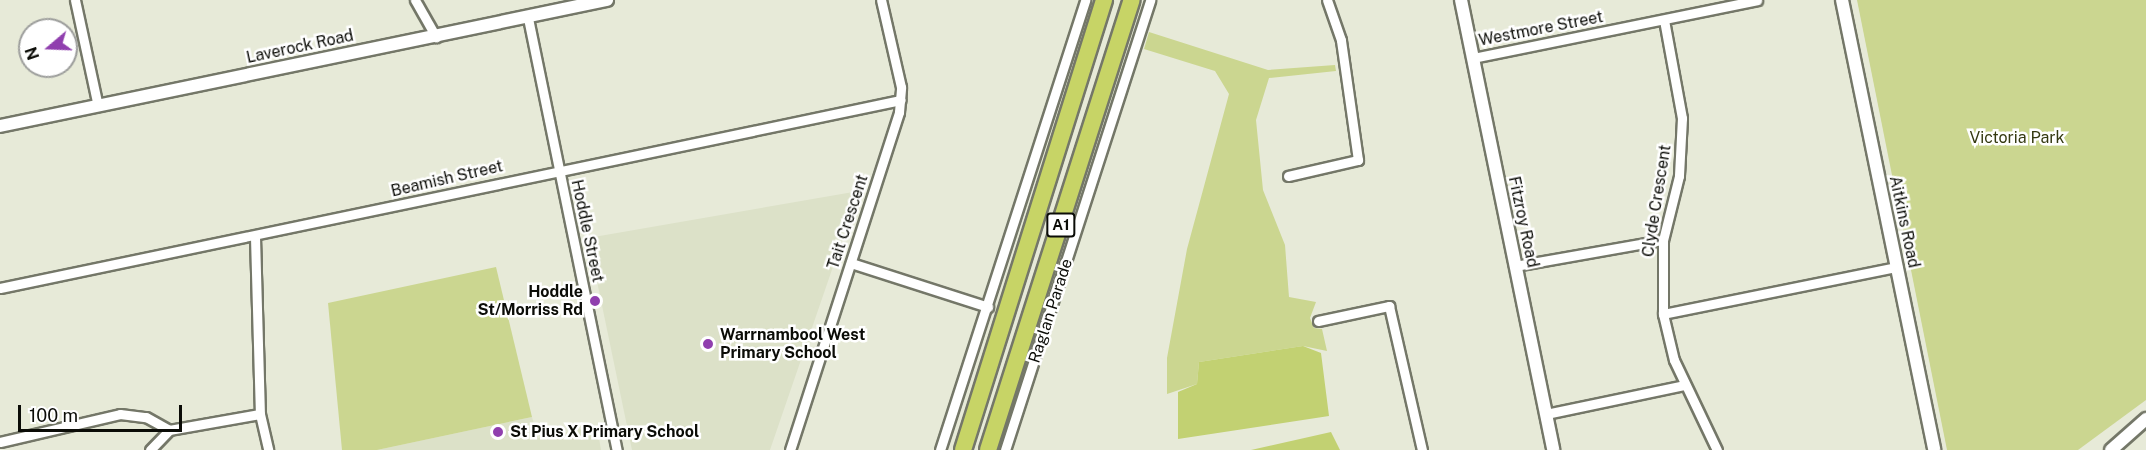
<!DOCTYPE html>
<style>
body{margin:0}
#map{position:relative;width:2146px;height:450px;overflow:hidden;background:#e7ead8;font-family:"Public Sans",sans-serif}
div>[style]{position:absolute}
.built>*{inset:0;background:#dce1c8}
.green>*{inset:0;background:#cbd690}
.water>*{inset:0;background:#c2d172}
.roads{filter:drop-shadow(2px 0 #747768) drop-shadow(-2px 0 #747768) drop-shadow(0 2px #747768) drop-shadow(0 -2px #747768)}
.minor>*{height:9px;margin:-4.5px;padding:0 4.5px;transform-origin:4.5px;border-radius:4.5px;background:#fff}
.tertiary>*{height:12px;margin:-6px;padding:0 6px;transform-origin:6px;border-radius:6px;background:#fff}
.trunk>*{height:16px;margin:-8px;padding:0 8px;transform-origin:8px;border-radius:8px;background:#c7d466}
.dots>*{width:16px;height:16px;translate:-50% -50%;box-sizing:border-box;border:3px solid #fff;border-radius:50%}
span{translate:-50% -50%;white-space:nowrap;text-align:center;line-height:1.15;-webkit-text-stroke:5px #fff;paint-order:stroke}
.shield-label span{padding:2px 4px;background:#fff;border:2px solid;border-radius:4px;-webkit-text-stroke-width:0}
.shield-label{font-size:15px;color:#0b0c07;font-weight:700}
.street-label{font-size:16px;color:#0b0c07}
.park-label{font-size:16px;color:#343911}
.poi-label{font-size:16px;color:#0b0c07;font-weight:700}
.right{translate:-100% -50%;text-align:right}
.left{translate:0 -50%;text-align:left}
.north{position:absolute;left:18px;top:18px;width:60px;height:60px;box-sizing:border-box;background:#fff;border:2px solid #9d9e9c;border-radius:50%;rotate:251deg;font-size:16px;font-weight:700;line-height:24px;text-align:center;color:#0b0c07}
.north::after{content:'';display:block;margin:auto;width:21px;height:27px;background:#903fae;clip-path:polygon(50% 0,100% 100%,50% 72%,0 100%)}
.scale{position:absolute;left:18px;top:405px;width:164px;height:27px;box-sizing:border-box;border:3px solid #0b0c07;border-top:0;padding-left:8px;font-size:18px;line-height:21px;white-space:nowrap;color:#0b0c07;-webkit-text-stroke:4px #fff;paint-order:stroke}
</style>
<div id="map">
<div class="built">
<div style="clip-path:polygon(859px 191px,770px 450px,632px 450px,588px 238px)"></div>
<div style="clip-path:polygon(532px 417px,538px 438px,597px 426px,601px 450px,377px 450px)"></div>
</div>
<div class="green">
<div style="clip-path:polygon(1857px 0,2146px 0,2146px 400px,2078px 450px,1947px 450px)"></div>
<div style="clip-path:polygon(1149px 32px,1268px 70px,1335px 65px,1336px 71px,1269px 78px,1256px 120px,1263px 190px,1285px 245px,1289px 297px,1316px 302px,1310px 318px,1314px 328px,1322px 329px,1327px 351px,1303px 346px,1199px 362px,1197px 384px,1167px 394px,1167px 358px,1187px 249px,1229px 94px,1215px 71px,1144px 49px)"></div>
<div style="clip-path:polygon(496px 267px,532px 417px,377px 450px,342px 450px,328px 303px)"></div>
</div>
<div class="water">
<div style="clip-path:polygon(1303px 346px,1321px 353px,1329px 416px,1178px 439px,1178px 392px,1197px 384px,1199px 362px)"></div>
<div style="clip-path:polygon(1331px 432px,1340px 450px,1251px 450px)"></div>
</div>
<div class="roads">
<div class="minor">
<div style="left:75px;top:0;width:108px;rotate:77.8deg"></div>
<div style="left:415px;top:0;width:43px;rotate:60.4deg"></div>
<div style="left:528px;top:18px;width:441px;rotate:78.4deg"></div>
<div style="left:1664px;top:20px;width:100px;rotate:79.6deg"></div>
<div style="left:1682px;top:118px;width:58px;rotate:93deg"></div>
<div style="left:1679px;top:176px;width:66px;rotate:104deg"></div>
<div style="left:1663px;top:240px;width:74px;rotate:90deg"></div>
<div style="left:1663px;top:314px;width:47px;rotate:76.6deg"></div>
<div style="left:1674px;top:360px;width:100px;rotate:64.5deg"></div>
<div style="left:1473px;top:58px;width:290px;rotate:-11.5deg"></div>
<div style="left:1288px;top:176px;width:72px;rotate:-12.9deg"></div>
<div style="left:1358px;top:160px;width:121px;rotate:-98.1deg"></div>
<div style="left:1341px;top:40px;width:42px;rotate:-109.3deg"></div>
<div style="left:255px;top:237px;width:177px;rotate:88.4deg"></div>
<div style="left:260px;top:414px;width:37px;rotate:77deg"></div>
<div style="left:851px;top:263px;width:144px;rotate:17.8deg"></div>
<div style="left:1515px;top:266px;width:150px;rotate:-10deg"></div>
<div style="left:0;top:288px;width:920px;rotate:-11.79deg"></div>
<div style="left:1663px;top:314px;width:239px;rotate:-11.4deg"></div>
<div style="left:1318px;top:321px;width:73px;rotate:-11.9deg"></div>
<div style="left:1389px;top:306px;width:148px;rotate:77.1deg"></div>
<div style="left:1546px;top:414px;width:142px;rotate:-11.8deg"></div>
<div style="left:0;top:442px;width:123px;rotate:-13.1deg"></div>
<div style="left:120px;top:414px;width:26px;rotate:7deg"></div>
<div style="left:146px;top:417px;width:26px;rotate:29deg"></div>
<div style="left:169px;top:430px;width:92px;rotate:-10deg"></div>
<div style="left:150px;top:450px;width:28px;rotate:-46deg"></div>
<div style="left:790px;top:450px;width:355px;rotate:-72.1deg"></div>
<div style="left:899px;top:112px;width:25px;rotate:-85deg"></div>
<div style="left:901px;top:87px;width:89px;rotate:-102.9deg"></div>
<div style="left:940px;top:450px;width:473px;rotate:-72.1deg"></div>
<div style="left:1005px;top:450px;width:473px;rotate:-72.1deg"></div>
</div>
<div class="tertiary">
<div style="left:1461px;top:0;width:459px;rotate:78.4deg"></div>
<div style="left:1842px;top:0;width:459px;rotate:78.4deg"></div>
<div style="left:0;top:126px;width:620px;rotate:-11.73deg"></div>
<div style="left:2111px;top:450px;width:47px;rotate:-41.5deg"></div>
</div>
<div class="trunk">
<div style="left:963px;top:450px;width:472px;rotate:-72.6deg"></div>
<div style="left:988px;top:450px;width:472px;rotate:-72.3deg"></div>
</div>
</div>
<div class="dots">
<div style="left:595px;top:301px;background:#903fae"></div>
<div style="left:708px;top:344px;background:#903fae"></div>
<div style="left:498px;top:432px;background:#903fae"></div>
</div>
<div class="shield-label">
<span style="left:1061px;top:225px">A1</span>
</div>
<div class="street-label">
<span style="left:1541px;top:29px;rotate:-11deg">Westmore Street</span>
<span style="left:300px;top:47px;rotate:-12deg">Laverock Road</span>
<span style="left:447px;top:179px;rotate:-13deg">Beamish Street</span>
<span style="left:1657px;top:201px;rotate:-81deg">Clyde Crescent</span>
<span style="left:848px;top:222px;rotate:-72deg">Tait Crescent</span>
<span style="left:1523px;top:222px;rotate:78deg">Fitzroy Road</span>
<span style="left:1904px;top:222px;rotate:78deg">Aitkins Road</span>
<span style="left:587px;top:231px;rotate:78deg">Hoddle Street</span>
<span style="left:1051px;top:311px;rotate:-72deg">Raglan Parade</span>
</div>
<div class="park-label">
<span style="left:2017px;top:138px">Victoria Park</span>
</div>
<div class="poi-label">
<span class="right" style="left:583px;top:301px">Hoddle<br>St/Morriss Rd</span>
<span class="left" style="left:720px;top:344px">Warrnambool West<br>Primary School</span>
<span class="left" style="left:510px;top:432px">St Pius X Primary School</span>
</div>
<div class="north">N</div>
<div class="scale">100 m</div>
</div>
